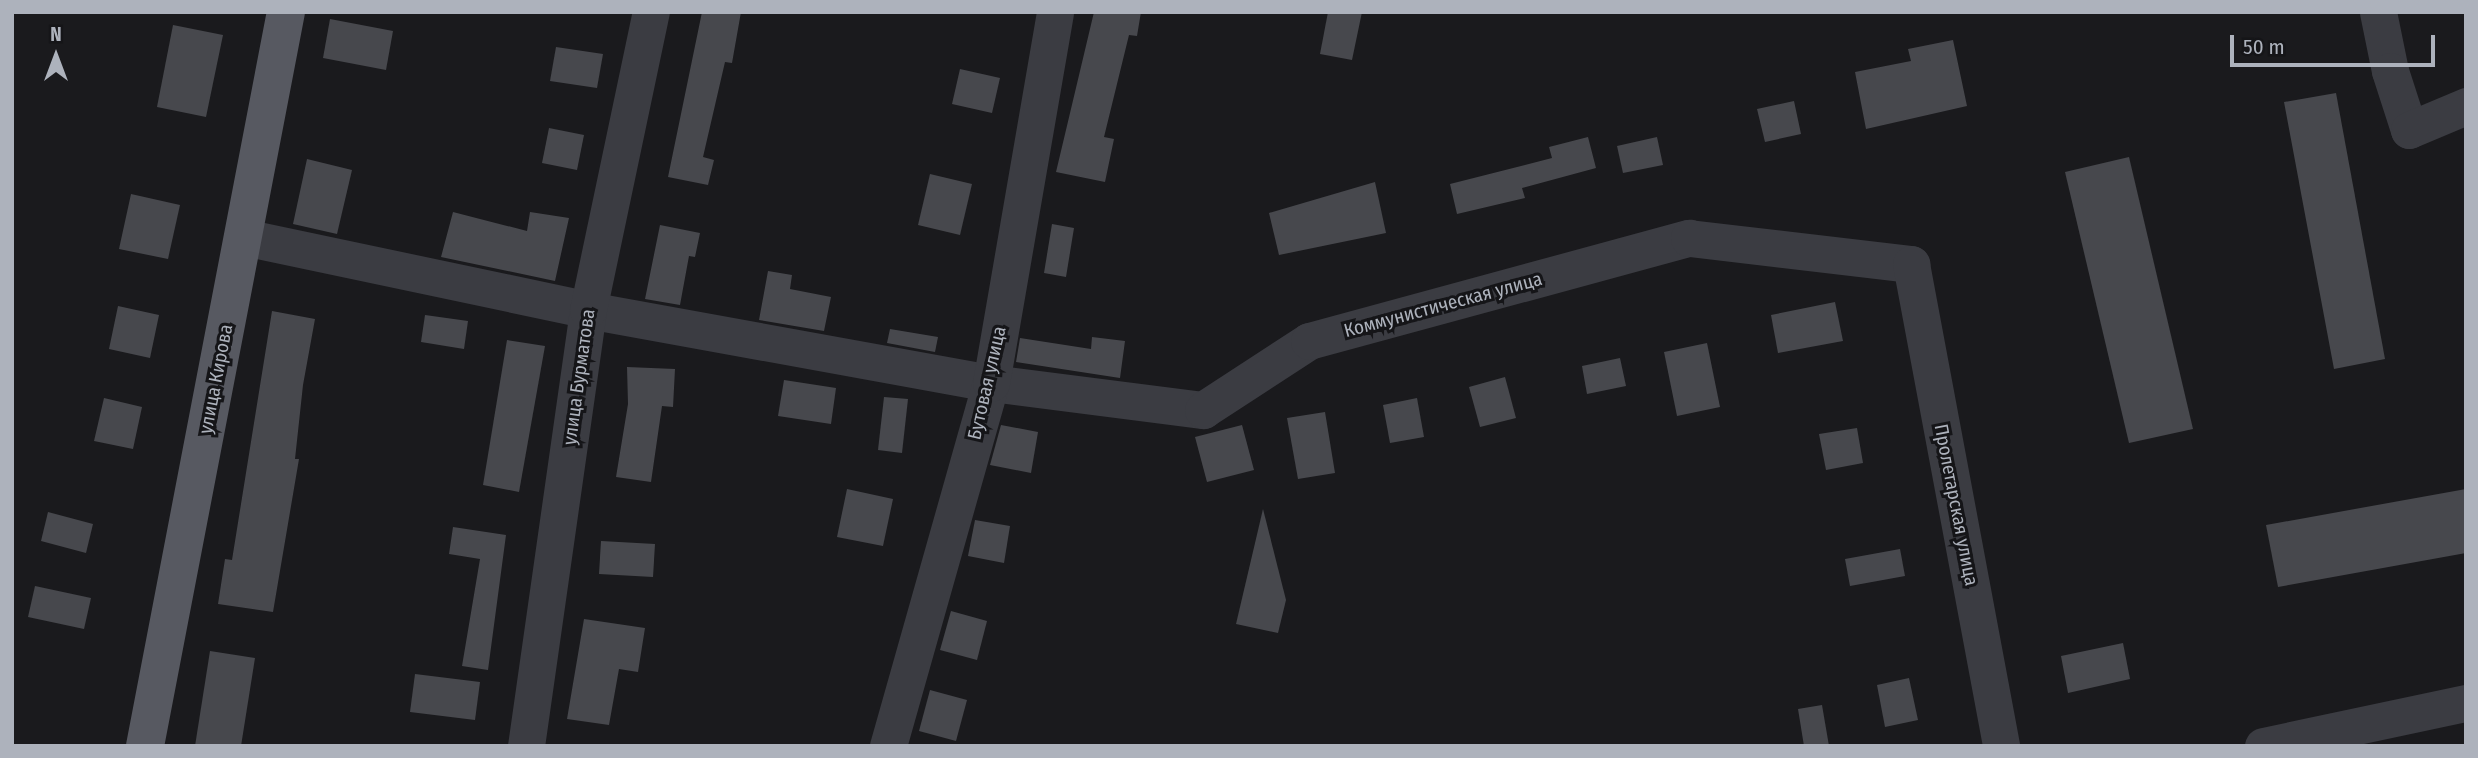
<!DOCTYPE html>
<meta charset="utf-8">
<style>
body{margin:0}
#map{position:relative;width:2478px;height:758px;overflow:hidden;background:#1a1a1d;font-family:"Fira Sans Condensed",sans-serif}
div>[style]{position:absolute}
.building>*{inset:0;background:#47484d}
.minor>*{height:37px;margin:-18.5px;padding:0 18.5px;transform-origin:18.5px;border-radius:18.5px;background:#3b3c42}
.major>*{height:38px;margin:-19px;padding:0 19px;transform-origin:19px;border-radius:19px;background:#575961}
span{translate:-50% -50%;white-space:nowrap;text-align:center;line-height:1.15;-webkit-text-stroke:6px #151518;paint-order:stroke}
.street-label{font-size:19px;color:#adb2bc}
.frame{position:absolute;inset:0;border:14px solid #adb2bc;pointer-events:none}
.north{position:absolute;left:21px;top:21px;width:70px;height:70px;-webkit-text-stroke:5px #151518;paint-order:stroke;rotate:0deg;font-size:19px;font-weight:700;line-height:28px;text-align:center;color:#adb2bc}
.north::after{content:'';display:block;margin:auto;width:24px;height:32px;background:#adb2bc;clip-path:polygon(50% 0,100% 100%,50% 72%,0 100%)}
.scale{position:absolute;left:2230px;top:35px;width:205px;height:32px;box-sizing:border-box;border:4px solid #adb2bc;border-top:0;padding-left:9px;font-size:21px;line-height:24px;white-space:nowrap;color:#adb2bc;-webkit-text-stroke:5px #151518;paint-order:stroke}
</style>
<div id="map">
<div class="building">
<div style="clip-path:polygon(702px 12px,741px 12px,732px 63px,725px 62px,703px 157px,714px 160px,708px 185px,668px 177px)"></div>
<div style="clip-path:polygon(1094px 12px,1141px 12px,1137px 36px,1129px 35px,1104px 137px,1114px 139px,1105px 182px,1056px 172px)"></div>
<div style="clip-path:polygon(1328px 12px,1362px 12px,1352px 60px,1320px 54px)"></div>
<div style="clip-path:polygon(330px 19px,393px 31px,386px 70px,323px 58px)"></div>
<div style="clip-path:polygon(173px 25px,223px 35px,206px 117px,157px 107px)"></div>
<div style="clip-path:polygon(1953px 40px,1967px 106px,1866px 129px,1855px 72px,1911px 61px,1908px 49px)"></div>
<div style="clip-path:polygon(556px 47px,603px 54px,597px 88px,550px 81px)"></div>
<div style="clip-path:polygon(960px 69px,1000px 78px,992px 113px,952px 104px)"></div>
<div style="clip-path:polygon(2336px 93px,2385px 359px,2334px 369px,2284px 102px)"></div>
<div style="clip-path:polygon(1794px 101px,1801px 134px,1765px 142px,1757px 109px)"></div>
<div style="clip-path:polygon(549px 128px,584px 135px,577px 170px,542px 163px)"></div>
<div style="clip-path:polygon(1588px 137px,1596px 168px,1522px 188px,1525px 198px,1457px 214px,1450px 184px,1552px 158px,1549px 147px)"></div>
<div style="clip-path:polygon(1657px 137px,1663px 165px,1623px 173px,1617px 146px)"></div>
<div style="clip-path:polygon(2129px 157px,2193px 429px,2129px 443px,2065px 172px)"></div>
<div style="clip-path:polygon(307px 159px,352px 170px,337px 234px,293px 224px)"></div>
<div style="clip-path:polygon(930px 174px,972px 184px,960px 235px,918px 225px)"></div>
<div style="clip-path:polygon(1375px 182px,1386px 233px,1279px 255px,1269px 213px)"></div>
<div style="clip-path:polygon(131px 194px,180px 205px,168px 259px,119px 249px)"></div>
<div style="clip-path:polygon(453px 212px,527px 231px,530px 212px,569px 218px,555px 281px,441px 257px)"></div>
<div style="clip-path:polygon(1052px 224px,1074px 228px,1066px 277px,1044px 273px)"></div>
<div style="clip-path:polygon(660px 225px,700px 233px,695px 257px,689px 256px,680px 305px,645px 299px)"></div>
<div style="clip-path:polygon(768px 271px,792px 275px,790px 289px,831px 297px,824px 331px,759px 320px)"></div>
<div style="clip-path:polygon(1835px 302px,1843px 341px,1778px 353px,1771px 315px)"></div>
<div style="clip-path:polygon(118px 306px,159px 315px,150px 358px,109px 349px)"></div>
<div style="clip-path:polygon(272px 311px,315px 319px,303px 385px,295px 459px,299px 459px,273px 612px,218px 604px,225px 559px,232px 560px)"></div>
<div style="clip-path:polygon(425px 315px,468px 321px,464px 349px,421px 342px)"></div>
<div style="clip-path:polygon(890px 329px,938px 337px,935px 352px,887px 343px)"></div>
<div style="clip-path:polygon(1092px 337px,1125px 341px,1120px 378px,1016px 362px,1020px 338px,1091px 349px)"></div>
<div style="clip-path:polygon(507px 340px,545px 346px,519px 492px,483px 485px)"></div>
<div style="clip-path:polygon(1707px 343px,1720px 407px,1677px 416px,1664px 352px)"></div>
<div style="clip-path:polygon(1620px 358px,1626px 386px,1587px 394px,1582px 366px)"></div>
<div style="clip-path:polygon(627px 367px,675px 369px,673px 407px,662px 406px,651px 482px,616px 477px,628px 404px)"></div>
<div style="clip-path:polygon(1505px 377px,1516px 418px,1480px 427px,1469px 387px)"></div>
<div style="clip-path:polygon(784px 380px,836px 388px,831px 424px,778px 416px)"></div>
<div style="clip-path:polygon(884px 397px,908px 399px,902px 453px,878px 450px)"></div>
<div style="clip-path:polygon(104px 398px,142px 407px,133px 449px,94px 441px)"></div>
<div style="clip-path:polygon(1417px 398px,1424px 437px,1390px 443px,1383px 405px)"></div>
<div style="clip-path:polygon(1325px 412px,1335px 473px,1298px 479px,1287px 418px)"></div>
<div style="clip-path:polygon(1001px 425px,1038px 432px,1031px 473px,990px 465px)"></div>
<div style="clip-path:polygon(1242px 425px,1254px 470px,1207px 482px,1195px 437px)"></div>
<div style="clip-path:polygon(1857px 428px,1863px 463px,1826px 470px,1819px 434px)"></div>
<div style="clip-path:polygon(847px 489px,893px 499px,883px 546px,837px 537px)"></div>
<div style="clip-path:polygon(2466px 489px,2466px 553px,2278px 587px,2266px 525px)"></div>
<div style="clip-path:polygon(1263px 509px,1286px 600px,1278px 633px,1236px 624px)"></div>
<div style="clip-path:polygon(48px 512px,93px 524px,86px 553px,41px 541px)"></div>
<div style="clip-path:polygon(975px 520px,1010px 526px,1004px 563px,968px 556px)"></div>
<div style="clip-path:polygon(453px 527px,506px 535px,488px 670px,462px 666px,480px 559px,449px 554px)"></div>
<div style="clip-path:polygon(601px 541px,655px 544px,653px 577px,599px 574px)"></div>
<div style="clip-path:polygon(1900px 549px,1905px 576px,1850px 586px,1845px 559px)"></div>
<div style="clip-path:polygon(35px 586px,91px 598px,84px 629px,28px 617px)"></div>
<div style="clip-path:polygon(951px 611px,987px 621px,977px 660px,940px 650px)"></div>
<div style="clip-path:polygon(584px 619px,645px 628px,638px 672px,619px 669px,609px 725px,567px 719px)"></div>
<div style="clip-path:polygon(2123px 643px,2130px 679px,2068px 693px,2061px 656px)"></div>
<div style="clip-path:polygon(210px 651px,255px 658px,241px 746px,195px 746px)"></div>
<div style="clip-path:polygon(415px 674px,480px 682px,475px 720px,410px 712px)"></div>
<div style="clip-path:polygon(1909px 678px,1918px 720px,1885px 727px,1877px 685px)"></div>
<div style="clip-path:polygon(930px 690px,967px 700px,956px 741px,919px 731px)"></div>
<div style="clip-path:polygon(1822px 705px,1829px 746px,1804px 746px,1798px 709px)"></div>
</div>
<div class="minor">
<div style="left:2378px;top:12px;width:60px;rotate:78.5deg"></div>
<div style="left:2390px;top:71px;width:62px;rotate:72.1deg"></div>
<div style="left:2409px;top:130px;width:62px;rotate:-22.8deg"></div>
<div style="left:243px;top:237px;width:353px;rotate:11.9deg"></div>
<div style="left:588px;top:310px;width:410px;rotate:10.3deg"></div>
<div style="left:991px;top:383px;width:214px;rotate:7.3deg"></div>
<div style="left:1203px;top:410px;width:126px;rotate:-33.1deg"></div>
<div style="left:1309px;top:341px;width:394px;rotate:-15.2deg"></div>
<div style="left:1689px;top:238px;width:224px;rotate:6.7deg"></div>
<div style="left:1911px;top:264px;width:490px;rotate:79.4deg"></div>
<div style="left:526px;top:746px;width:440px;rotate:-81.9deg"></div>
<div style="left:588px;top:310px;width:305px;rotate:-78.1deg"></div>
<div style="left:888px;top:746px;width:377px;rotate:-74.2deg"></div>
<div style="left:991px;top:383px;width:376px;rotate:-80.2deg"></div>
<div style="left:2263px;top:746px;width:208px;rotate:-12deg"></div>
</div>
<div class="major">
<div style="left:145px;top:746px;width:747px;rotate:-79.13deg"></div>
</div>
<div class="street-label">
<span style="left:1443px;top:305px;rotate:-15deg">Коммунистическая улица</span>
<span style="left:579px;top:377px;rotate:-82deg">улица Бурматова</span>
<span style="left:216px;top:379px;rotate:-79deg">улица Кирова</span>
<span style="left:987px;top:383px;rotate:-77deg">Бутовая улица</span>
<span style="left:1956px;top:505px;rotate:79deg">Пролетарская улица</span>
</div>
<div class="frame"></div>
<div class="north">N</div>
<div class="scale">50 m</div>
</div>
